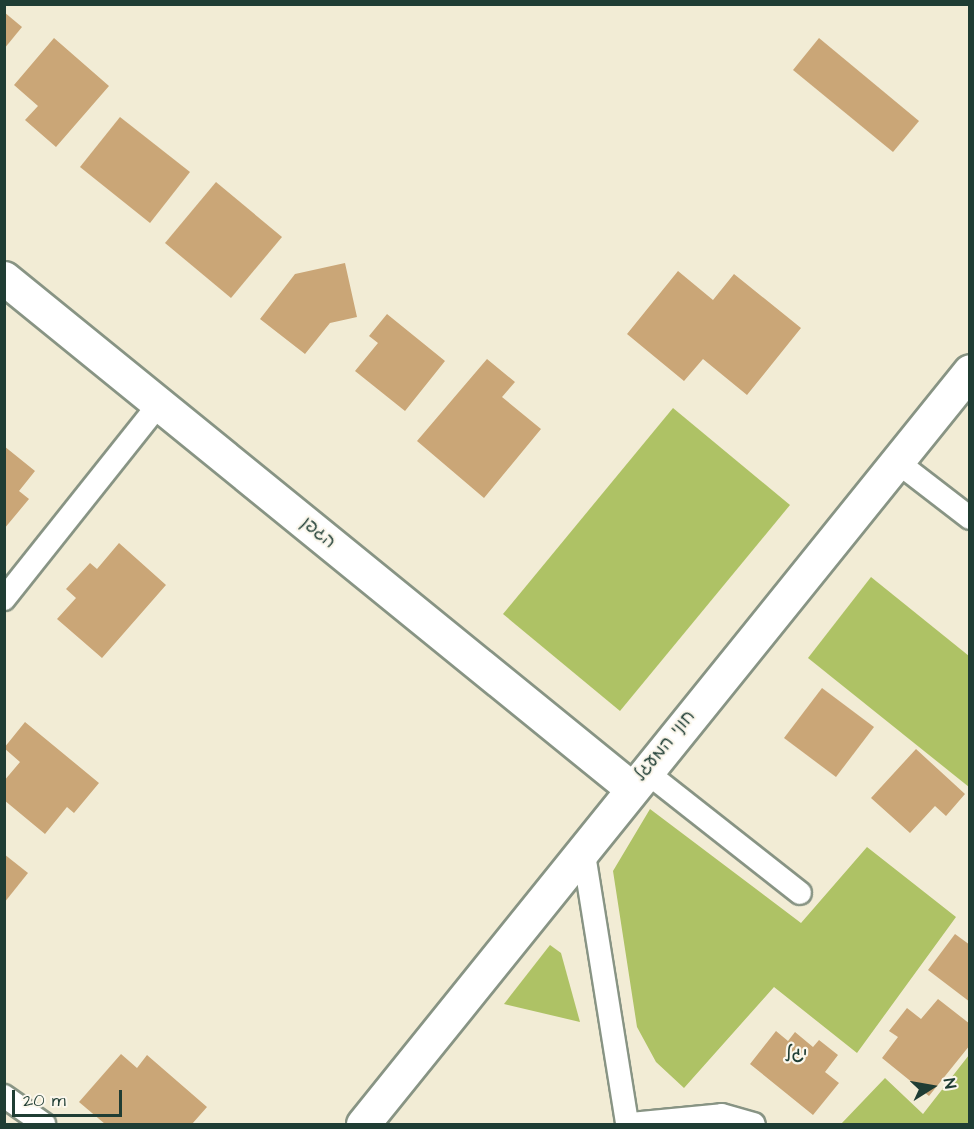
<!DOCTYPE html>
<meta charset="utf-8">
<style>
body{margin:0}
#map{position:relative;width:974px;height:1129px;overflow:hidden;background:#f2ecd5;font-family:"Architects Daughter","Playpen Sans Hebrew",sans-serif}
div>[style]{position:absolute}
.green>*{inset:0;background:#aec265}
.building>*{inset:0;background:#caa677}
.roads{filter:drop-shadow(2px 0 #889484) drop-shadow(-2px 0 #889484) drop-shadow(0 2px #889484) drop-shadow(0 -2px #889484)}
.lane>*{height:22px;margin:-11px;padding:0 11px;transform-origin:11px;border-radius:11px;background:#fff}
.secondary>*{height:33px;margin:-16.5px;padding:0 16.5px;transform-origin:16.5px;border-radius:16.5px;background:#fff}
span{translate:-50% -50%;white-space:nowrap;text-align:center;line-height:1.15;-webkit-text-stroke:4.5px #fbf7ec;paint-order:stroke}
.street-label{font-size:18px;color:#1f3d34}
.quarter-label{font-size:21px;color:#1f3d34}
.frame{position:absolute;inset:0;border:6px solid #1f3d34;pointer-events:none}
.north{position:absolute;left:902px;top:1057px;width:60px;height:60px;-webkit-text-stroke:4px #fbf7ec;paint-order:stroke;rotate:79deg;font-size:16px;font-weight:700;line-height:24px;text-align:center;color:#1f3d34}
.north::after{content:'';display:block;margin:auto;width:21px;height:27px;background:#1f3d34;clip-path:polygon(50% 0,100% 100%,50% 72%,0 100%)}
.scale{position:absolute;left:12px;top:1090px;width:110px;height:27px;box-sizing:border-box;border:3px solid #1f3d34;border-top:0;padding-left:8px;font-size:18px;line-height:21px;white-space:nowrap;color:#1f3d34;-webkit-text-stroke:4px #fbf7ec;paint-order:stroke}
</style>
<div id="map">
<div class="green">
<div style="clip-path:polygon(673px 408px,790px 505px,620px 711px,503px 614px)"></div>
<div style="clip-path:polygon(871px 577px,969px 656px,969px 787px,808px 658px)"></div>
<div style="clip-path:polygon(650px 809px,801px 923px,867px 847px,956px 917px,857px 1053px,774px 987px,684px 1088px,656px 1062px,637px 1027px,613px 871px)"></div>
<div style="clip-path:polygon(550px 945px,561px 953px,580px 1022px,504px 1004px)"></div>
<div style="clip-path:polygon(969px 1055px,969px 1124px,841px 1124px,885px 1078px,923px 1114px)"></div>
</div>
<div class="building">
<div style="clip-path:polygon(4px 12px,22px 27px,4px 49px)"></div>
<div style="clip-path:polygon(54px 38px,109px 86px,56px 147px,25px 120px,38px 106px,14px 85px)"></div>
<div style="clip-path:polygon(819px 38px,919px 121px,893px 152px,793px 70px)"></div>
<div style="clip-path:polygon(120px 117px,190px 172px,150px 223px,80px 167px)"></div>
<div style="clip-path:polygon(216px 182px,282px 237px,231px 298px,165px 243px)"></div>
<div style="clip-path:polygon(345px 263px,357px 317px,330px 323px,305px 354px,260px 319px,295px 274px)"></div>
<div style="clip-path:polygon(678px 271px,713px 300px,734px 274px,801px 328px,747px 395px,703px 359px,684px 381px,627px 334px)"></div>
<div style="clip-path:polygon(387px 314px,445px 361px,405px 411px,355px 371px,378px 343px,369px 336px)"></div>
<div style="clip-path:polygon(487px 359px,515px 382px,502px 397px,541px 429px,484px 498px,417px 441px)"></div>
<div style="clip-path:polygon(4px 446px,35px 471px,19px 491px,29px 499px,4px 529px)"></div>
<div style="clip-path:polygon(119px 543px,166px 585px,102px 658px,57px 619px,76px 598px,66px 589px,90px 563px,97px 569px)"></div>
<div style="clip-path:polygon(822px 688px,874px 727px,836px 777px,784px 738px)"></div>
<div style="clip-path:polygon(25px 722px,99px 783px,74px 813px,67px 807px,45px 834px,4px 800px,4px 781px,20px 762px,4px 748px)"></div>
<div style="clip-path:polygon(916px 749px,965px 794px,946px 816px,935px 806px,910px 833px,871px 798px)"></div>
<div style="clip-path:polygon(4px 854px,28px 873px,4px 903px)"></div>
<div style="clip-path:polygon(955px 934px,970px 945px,970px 1002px,928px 970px)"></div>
<div style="clip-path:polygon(938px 999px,970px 1024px,970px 1045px,929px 1096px,882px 1058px,898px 1037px,889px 1031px,907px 1008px,921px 1019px)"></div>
<div style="clip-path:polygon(776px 1031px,788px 1041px,795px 1032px,813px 1047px,819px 1040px,838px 1055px,825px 1072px,839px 1083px,813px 1115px,750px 1064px)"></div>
<div style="clip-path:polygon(121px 1054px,137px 1068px,147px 1055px,207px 1107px,192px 1124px,105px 1124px,79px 1102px)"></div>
</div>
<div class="roads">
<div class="lane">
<div style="left:896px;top:461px;width:93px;rotate:37.6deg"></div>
<div style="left:4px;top:599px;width:249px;rotate:-51.5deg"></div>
<div style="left:645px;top:771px;width:197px;rotate:38.2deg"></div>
<div style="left:583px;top:848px;width:279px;rotate:80.9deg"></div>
<div style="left:4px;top:1096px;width:49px;rotate:35deg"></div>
<div style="left:631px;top:1124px;width:91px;rotate:-5.6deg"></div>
<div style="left:722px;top:1115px;width:33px;rotate:16deg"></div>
</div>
<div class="secondary">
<div style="left:4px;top:278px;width:808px;rotate:39.12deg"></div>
<div style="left:363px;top:1124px;width:967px;rotate:-51.13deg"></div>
</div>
</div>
<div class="street-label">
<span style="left:318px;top:533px;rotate:39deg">הגפן</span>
<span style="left:665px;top:746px;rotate:-51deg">חוני המעגל</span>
</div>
<div class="quarter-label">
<span style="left:796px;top:1055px">יגל</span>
</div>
<div class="frame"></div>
<div class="north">N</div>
<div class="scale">20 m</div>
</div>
